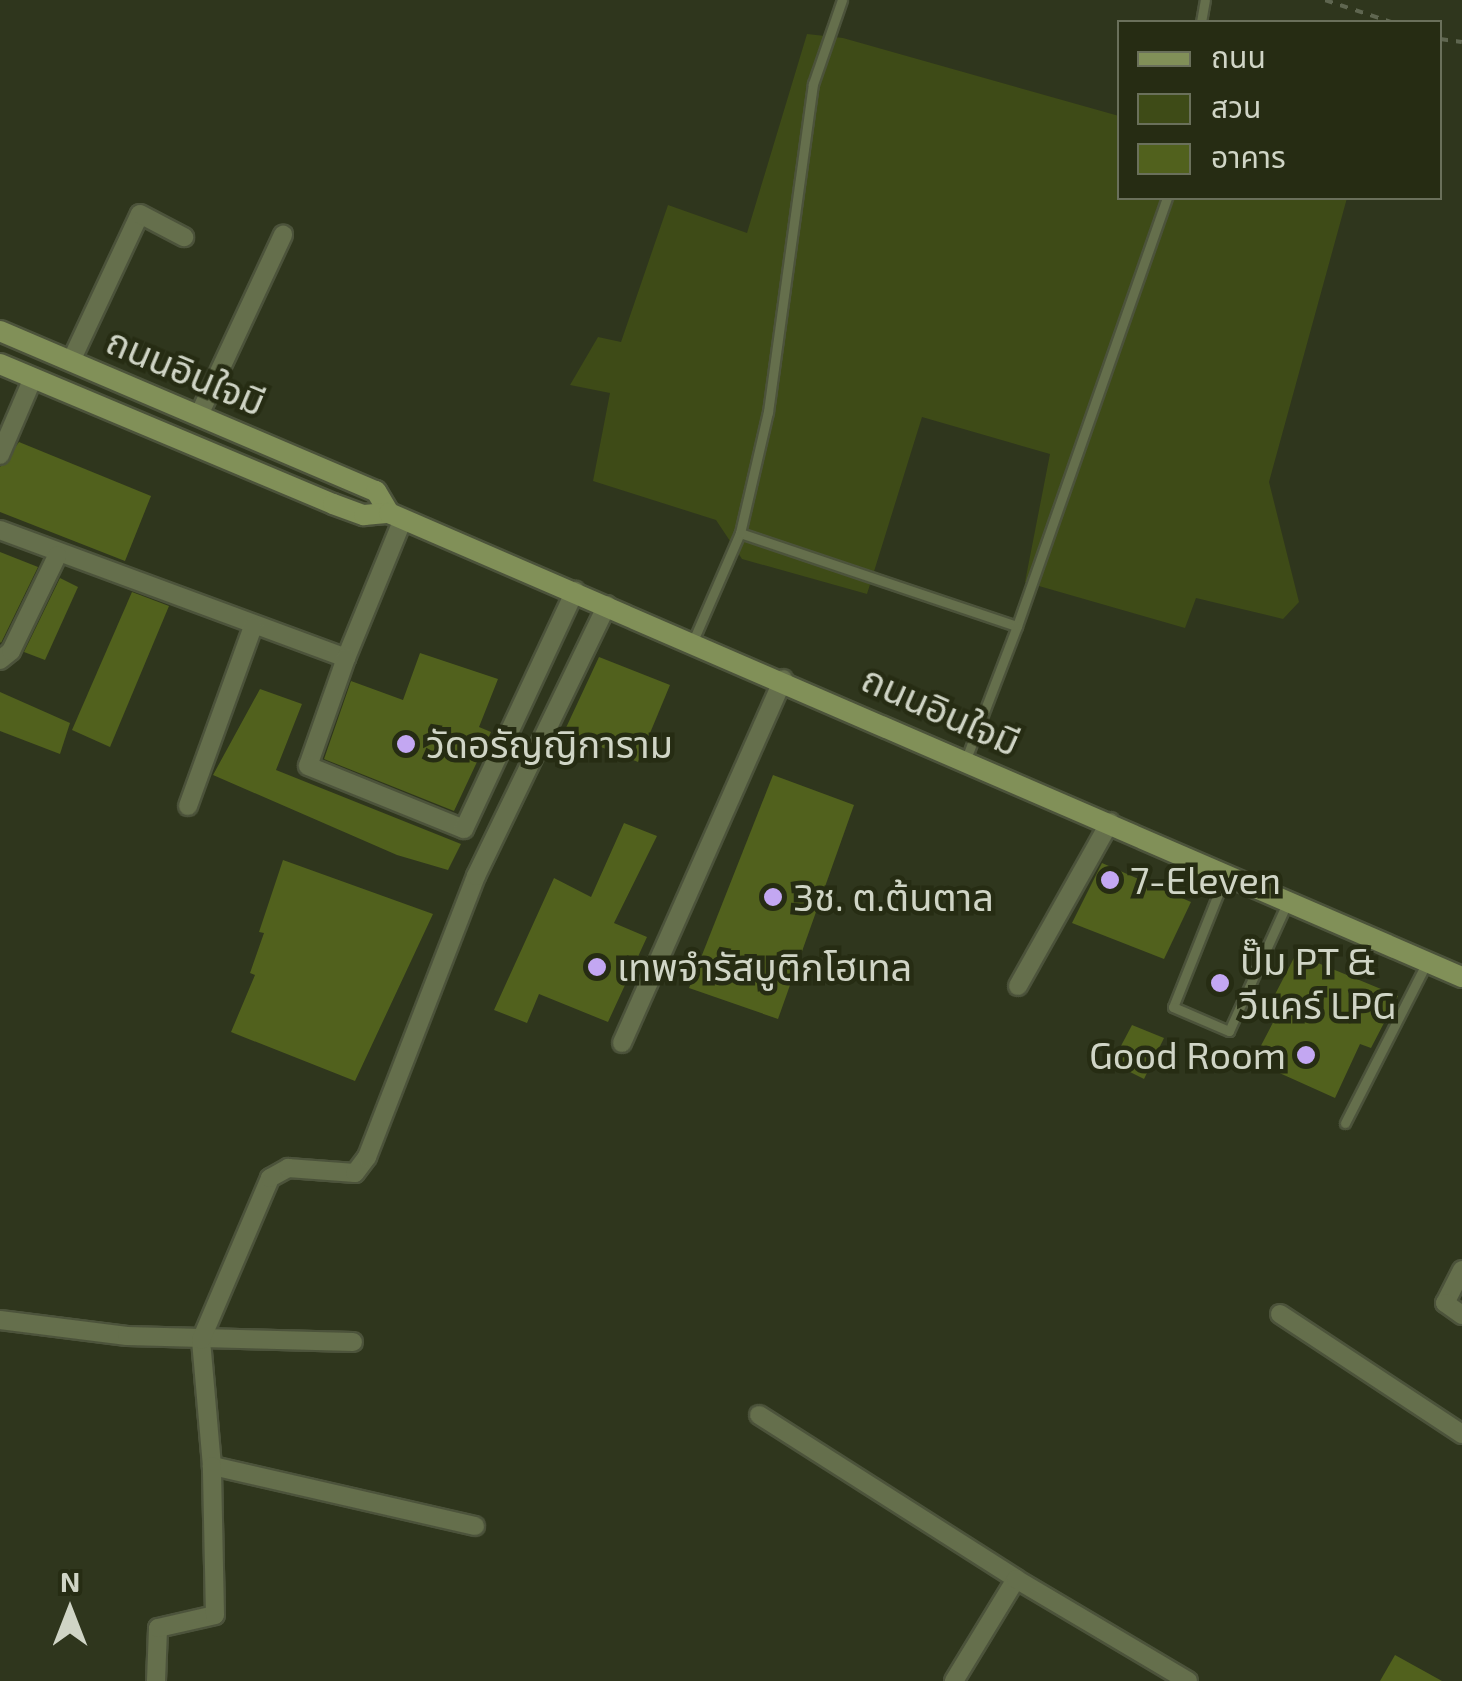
<!DOCTYPE html>
<meta charset="utf-8">
<style>
body{margin:0}
#map{position:relative;width:1462px;height:1681px;overflow:hidden;background:#2f361d;font-family:"Exo 2","Noto Sans Thai",sans-serif}
div>[style]{position:absolute}
.green>*{inset:0;background:#3e4b17}
.building>*{inset:0;background:#51611d}
.path>*{height:4px;margin-top:-2px;transform-origin:0;background:repeating-linear-gradient(90deg,#5f6650 0 8px,transparent 0 16px)}
.roads{filter:drop-shadow(2px 0 #4c533b) drop-shadow(-2px 0 #4c533b) drop-shadow(0 2px #4c533b) drop-shadow(0 -2px #4c533b)}
.service>*{height:9px;margin:-4.5px;padding:0 4.5px;transform-origin:4.5px;border-radius:4.5px;background:#656f4c}
.minor>*{height:18px;margin:-9px;padding:0 9px;transform-origin:9px;border-radius:9px;background:#656f4c}
.secondary>*{height:20px;margin:-10px;padding:0 10px;transform-origin:10px;border-radius:10px;background:#819058}
.dots>*{width:28px;height:28px;translate:-50% -50%;box-sizing:border-box;border:5px solid #262c13;border-radius:50%}
span{translate:-50% -50%;white-space:nowrap;text-align:center;line-height:1.15;-webkit-text-stroke:9px #262c13;paint-order:stroke}
.street-label{font-size:38px;color:#d0d5c6}
.poi-label{font-size:38px;color:#d0d5c6}
.left{translate:0 -50%;text-align:left}
.right{translate:-100% -50%;text-align:right}
.legend{position:absolute;left:1117px;top:20px;width:325px;height:180px;box-sizing:border-box;background:#262c13;border:2px solid #6a705b;margin:0;padding:12px 18px;list-style:none;font-size:30px;color:#d0d5c6}
.legend li{display:flex;align-items:center;gap:20px;height:50px}
.legend b{width:50px;border:2px solid #6a705b}
.north{position:absolute;left:20px;top:1561px;width:100px;height:100px;-webkit-text-stroke:8px #262c13;paint-order:stroke;rotate:0deg;font-size:28px;font-weight:700;line-height:40px;text-align:center;color:#d0d5c6}
.north::after{content:'';display:block;margin:auto;width:35px;height:45px;background:#d0d5c6;clip-path:polygon(50% 0,100% 100%,50% 72%,0 100%)}
</style>
<div id="map">
<div class="green">
<div style="clip-path:polygon(807px 34px,843px 38px,1119px 116px,1120px 198px,1347px 198px,1269px 482px,1299px 602px,1283px 619px,1196px 598px,1185px 628px,1025px 582px,1050px 454px,922px 417px,867px 594px,742px 559px,716px 520px,593px 481px,610px 393px,570px 385px,598px 337px,621px 342px,668px 205px,747px 233px)"></div>
</div>
<div class="building">
<div style="clip-path:polygon(19px 442px,151px 496px,125px 561px,0 512px,0 467px)"></div>
<div style="clip-path:polygon(0 552px,38px 567px,1px 643px,0 642px)"></div>
<div style="clip-path:polygon(60px 578px,78px 587px,45px 660px,24px 652px)"></div>
<div style="clip-path:polygon(132px 592px,169px 606px,110px 747px,72px 730px)"></div>
<div style="clip-path:polygon(420px 653px,498px 679px,479px 727px,491px 732px,454px 811px,324px 759px,351px 681px,403px 700px)"></div>
<div style="clip-path:polygon(599px 657px,670px 685px,638px 762px,564px 732px)"></div>
<div style="clip-path:polygon(260px 689px,302px 704px,276px 770px,461px 844px,448px 870px,397px 855px,213px 775px)"></div>
<div style="clip-path:polygon(0 692px,70px 723px,60px 754px,0 731px)"></div>
<div style="clip-path:polygon(773px 775px,854px 805px,778px 1019px,689px 988px)"></div>
<div style="clip-path:polygon(624px 823px,657px 836px,614px 923px,647px 937px,608px 1022px,539px 994px,527px 1023px,494px 1010px,554px 878px,591px 897px)"></div>
<div style="clip-path:polygon(283px 860px,433px 914px,355px 1081px,231px 1032px,255px 975px,250px 973px,264px 933px,259px 932px)"></div>
<div style="clip-path:polygon(1102px 863px,1191px 902px,1164px 959px,1072px 923px)"></div>
<div style="clip-path:polygon(1296px 954px,1398px 996px,1371px 1048px,1360px 1044px,1335px 1098px,1253px 1061px,1280px 1009px,1270px 1004px)"></div>
<div style="clip-path:polygon(1132px 1025px,1164px 1038px,1144px 1079px,1112px 1063px)"></div>
<div style="clip-path:polygon(1395px 1655px,1442px 1681px,1380px 1681px)"></div>
</div>
<div class="path">
<div style="left:1325px;top:0;width:70px;rotate:18.4deg"></div>
<div style="left:1440px;top:39px;width:22px;rotate:8deg"></div>
</div>
<div class="roads">
<div class="service">
<div style="left:1201px;top:22px;width:22px;rotate:-80deg"></div>
<div style="left:740px;top:533px;width:292px;rotate:18.6deg"></div>
<div style="left:1017px;top:626px;width:454px;rotate:-70.7deg"></div>
<div style="left:693px;top:641px;width:118px;rotate:-66.5deg"></div>
<div style="left:740px;top:533px;width:124px;rotate:-77deg"></div>
<div style="left:768px;top:412px;width:331px;rotate:-82.2deg"></div>
<div style="left:813px;top:84px;width:89px;rotate:-71deg"></div>
<div style="left:966px;top:759px;width:142px;rotate:-69deg"></div>
<div style="left:1226px;top:874px;width:143px;rotate:111.7deg"></div>
<div style="left:1173px;top:1007px;width:61px;rotate:23.2deg"></div>
<div style="left:1229px;top:1031px;width:141px;rotate:-65.6deg"></div>
<div style="left:1345px;top:1123px;width:178px;rotate:-63deg"></div>
</div>
<div class="minor">
<div style="left:71px;top:361px;width:162px;rotate:-64.9deg"></div>
<div style="left:140px;top:214px;width:50px;rotate:27.6deg"></div>
<div style="left:199px;top:415px;width:199px;rotate:-65deg"></div>
<div style="left:0;top:455px;width:84px;rotate:-66.8deg"></div>
<div style="left:0;top:530px;width:369px;rotate:20.3deg"></div>
<div style="left:346px;top:658px;width:150px;rotate:-67.7deg"></div>
<div style="left:346px;top:658px;width:114px;rotate:109.4deg"></div>
<div style="left:308px;top:766px;width:168px;rotate:22deg"></div>
<div style="left:464px;top:829px;width:263px;rotate:-65deg"></div>
<div style="left:0;top:660px;width:14px;rotate:-39deg"></div>
<div style="left:11px;top:651px;width:106px;rotate:-64.2deg"></div>
<div style="left:188px;top:806px;width:191px;rotate:-70.1deg"></div>
<div style="left:1018px;top:986px;width:188px;rotate:-60.7deg"></div>
<div style="left:622px;top:1043px;width:398px;rotate:-66.1deg"></div>
<div style="left:1462px;top:1270px;width:37px;rotate:117deg"></div>
<div style="left:1445px;top:1303px;width:21px;rotate:35deg"></div>
<div style="left:1280px;top:1314px;width:218px;rotate:33.4deg"></div>
<div style="left:0;top:1320px;width:128px;rotate:7.2deg"></div>
<div style="left:127px;top:1336px;width:226px;rotate:1.5deg"></div>
<div style="left:759px;top:1415px;width:305px;rotate:32.5deg"></div>
<div style="left:475px;top:1526px;width:270px;rotate:-167.1deg"></div>
<div style="left:212px;top:1466px;width:126px;rotate:-95deg"></div>
<div style="left:201px;top:1340px;width:176px;rotate:-66.9deg"></div>
<div style="left:270px;top:1178px;width:21px;rotate:-29deg"></div>
<div style="left:288px;top:1168px;width:67px;rotate:4.3deg"></div>
<div style="left:355px;top:1173px;width:20px;rotate:-53deg"></div>
<div style="left:367px;top:1157px;width:301px;rotate:-68.8deg"></div>
<div style="left:476px;top:876px;width:301px;rotate:-64.2deg"></div>
<div style="left:156px;top:1681px;width:53px;rotate:-87.8deg"></div>
<div style="left:158px;top:1628px;width:58px;rotate:-12.8deg"></div>
<div style="left:215px;top:1615px;width:149px;rotate:-91.2deg"></div>
<div style="left:954px;top:1681px;width:119px;rotate:-58.7deg"></div>
<div style="left:1016px;top:1579px;width:200px;rotate:30.7deg"></div>
</div>
<div class="secondary">
<div style="left:0;top:331px;width:409px;rotate:23.1deg"></div>
<div style="left:376px;top:491px;width:26px;rotate:59deg"></div>
<div style="left:0;top:364px;width:361px;rotate:22.8deg"></div>
<div style="left:333px;top:504px;width:33px;rotate:20deg"></div>
<div style="left:364px;top:515px;width:25px;rotate:-5deg"></div>
<div style="left:389px;top:513px;width:1169px;rotate:23.39deg"></div>
</div>
</div>
<div class="dots">
<div style="left:406px;top:744px;background:#c3a7f2"></div>
<div style="left:1110px;top:880px;background:#c3a7f2"></div>
<div style="left:773px;top:897px;background:#c3a7f2"></div>
<div style="left:597px;top:967px;background:#c3a7f2"></div>
<div style="left:1220px;top:983px;background:#c3a7f2"></div>
<div style="left:1306px;top:1055px;background:#c3a7f2"></div>
</div>
<div class="street-label">
<span style="left:186px;top:371px;rotate:23deg">ถนนอินใจมี</span>
<span style="left:941px;top:710px;rotate:24deg">ถนนอินใจมี</span>
</div>
<div class="poi-label">
<span class="left" style="left:426px;top:744px">วัดอรัญญิการาม</span>
<span class="left" style="left:1130px;top:880px">7-Eleven</span>
<span class="left" style="left:793px;top:897px">3ช. ต.ต้นตาล</span>
<span class="left" style="left:1240px;top:983px">ปั๊ม PT &amp;<br>วีแคร์ LPG</span>
<span class="left" style="left:617px;top:967px">เทพจำรัสบูติกโฮเทล</span>
<span class="right" style="left:1286px;top:1055px">Good Room</span>
</div>
<ul class="legend">
<li><b style="height:12px;background:#819058"></b>ถนน</li>
<li><b style="height:28px;background:#3e4b17"></b>สวน</li>
<li><b style="height:28px;background:#51611d"></b>อาคาร</li>
</ul>
<div class="north">N</div>
</div>
